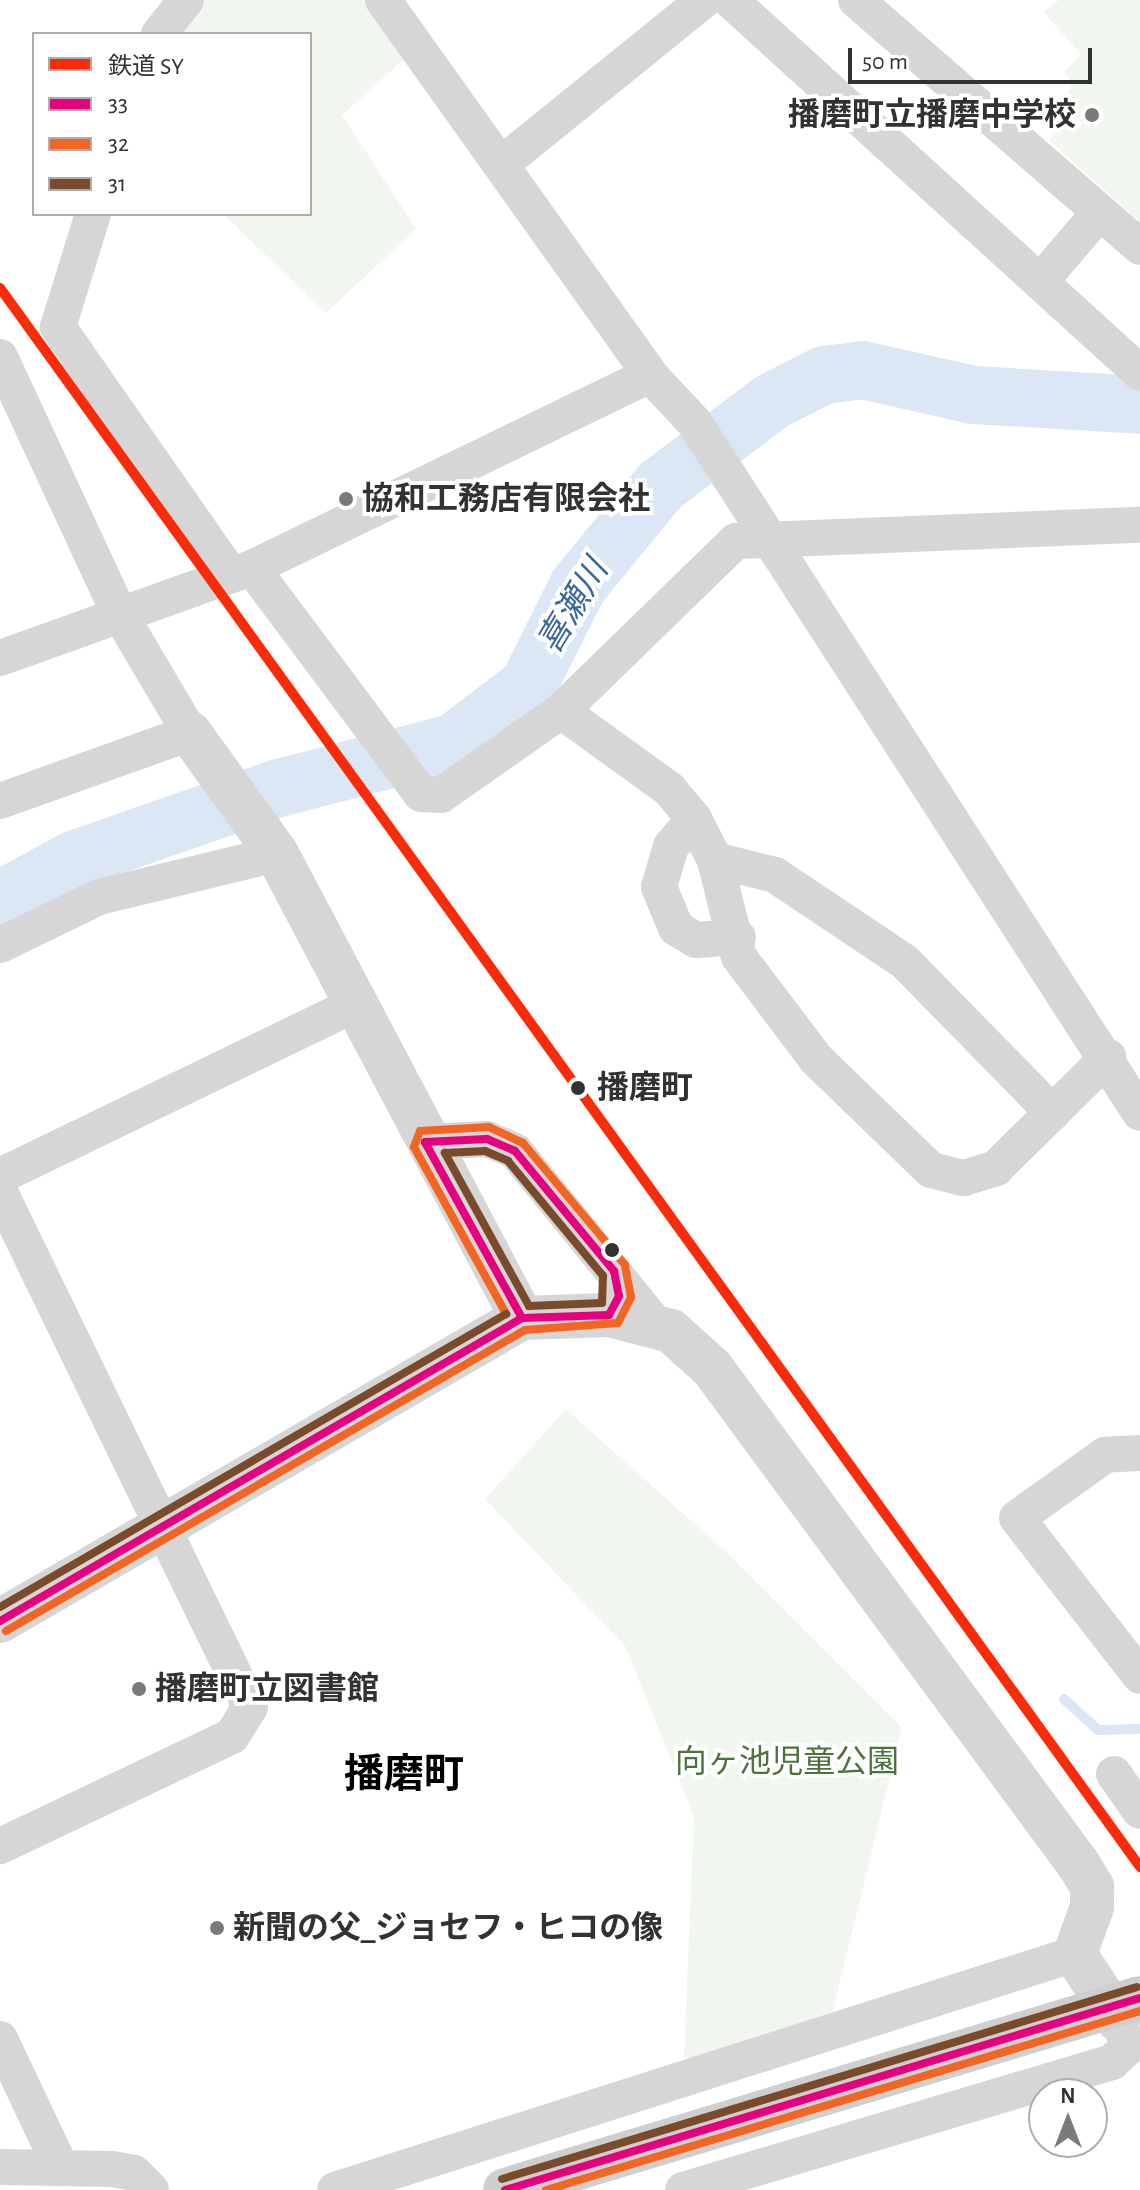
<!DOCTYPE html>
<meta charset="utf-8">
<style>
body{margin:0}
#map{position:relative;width:1140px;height:2190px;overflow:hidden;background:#fff;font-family:"Alegreya Sans","Noto Sans JP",sans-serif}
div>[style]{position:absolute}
.green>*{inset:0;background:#f1f6ee}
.stream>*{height:10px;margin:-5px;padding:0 5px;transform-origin:5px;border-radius:5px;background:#dbe7f4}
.river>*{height:58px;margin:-29px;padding:0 29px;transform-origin:29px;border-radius:29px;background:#dbe7f4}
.minor>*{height:36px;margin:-18px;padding:0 18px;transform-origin:18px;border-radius:18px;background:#d6d6d6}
.tertiary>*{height:44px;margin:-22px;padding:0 22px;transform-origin:22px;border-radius:22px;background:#d6d6d6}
.secondary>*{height:44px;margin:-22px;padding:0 22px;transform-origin:22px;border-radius:22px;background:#cfcfcf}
.bus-1>*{height:8px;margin:-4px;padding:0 4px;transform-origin:4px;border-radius:4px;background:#e5007d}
.bus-2>*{height:8px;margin:-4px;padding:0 4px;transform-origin:4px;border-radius:4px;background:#f26522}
.bus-3>*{height:8px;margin:-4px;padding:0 4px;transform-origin:4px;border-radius:4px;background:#7a4b2a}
.rail-1>*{height:10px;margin:-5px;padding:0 5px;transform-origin:5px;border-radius:5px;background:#fa2b08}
.dots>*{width:22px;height:22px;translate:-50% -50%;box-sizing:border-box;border:4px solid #fff;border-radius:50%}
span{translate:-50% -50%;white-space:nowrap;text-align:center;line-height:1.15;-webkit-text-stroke:8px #fff;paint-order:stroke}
.poi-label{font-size:32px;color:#323232;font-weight:700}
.right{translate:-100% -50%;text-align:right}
.left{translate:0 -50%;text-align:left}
.stop-label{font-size:32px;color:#323232;font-weight:700}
.park-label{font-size:32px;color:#4d723c}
.water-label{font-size:34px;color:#3a679b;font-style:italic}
.district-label{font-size:40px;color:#000;font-weight:700}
.legend{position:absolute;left:32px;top:32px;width:280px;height:184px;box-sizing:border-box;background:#fff;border:2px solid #adadad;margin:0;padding:10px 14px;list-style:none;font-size:24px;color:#323232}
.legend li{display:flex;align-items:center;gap:16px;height:40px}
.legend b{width:40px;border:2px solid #adadad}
.north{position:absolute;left:1028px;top:2078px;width:80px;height:80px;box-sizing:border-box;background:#fff;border:2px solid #adadad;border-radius:50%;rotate:0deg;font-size:22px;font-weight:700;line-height:32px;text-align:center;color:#323232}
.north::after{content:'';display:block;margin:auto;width:28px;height:36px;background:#7a7a7a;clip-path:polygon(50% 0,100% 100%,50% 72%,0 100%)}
.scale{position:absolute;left:848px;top:48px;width:244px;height:36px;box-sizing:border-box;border:4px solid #323232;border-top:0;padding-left:10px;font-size:24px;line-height:28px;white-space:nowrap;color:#323232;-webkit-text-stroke:6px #fff;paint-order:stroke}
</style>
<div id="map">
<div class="green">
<div style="clip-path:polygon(199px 0,364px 0,406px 57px,342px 115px,416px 229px,326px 313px,223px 214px,310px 214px,310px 34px,174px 34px)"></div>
<div style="clip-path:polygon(1059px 0,1140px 0,1140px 222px,1050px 141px,1072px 83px,1064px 72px,1081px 54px,1043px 12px)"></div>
<div style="clip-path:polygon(566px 1409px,727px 1553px,902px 1728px,831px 2018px,695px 2061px,684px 2058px,694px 1816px,625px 1646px,485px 1499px)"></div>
</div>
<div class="stream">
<div style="left:1064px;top:1699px;width:46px;rotate:42.4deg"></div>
<div style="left:1098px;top:1730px;width:42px;rotate:-1.4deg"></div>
</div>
<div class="river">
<div style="left:0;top:900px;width:83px;rotate:-28.7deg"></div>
<div style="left:73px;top:860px;width:218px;rotate:-19.3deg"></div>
<div style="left:279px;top:788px;width:180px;rotate:-14.5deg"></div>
<div style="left:453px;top:743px;width:94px;rotate:-37.2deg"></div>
<div style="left:528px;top:686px;width:112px;rotate:-63.4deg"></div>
<div style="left:578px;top:586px;width:129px;rotate:-50.6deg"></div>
<div style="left:660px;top:486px;width:139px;rotate:-37.1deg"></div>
<div style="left:771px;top:402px;width:59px;rotate:-27deg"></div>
<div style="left:824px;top:375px;width:39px;rotate:-7deg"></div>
<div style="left:863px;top:370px;width:113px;rotate:12.8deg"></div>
<div style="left:973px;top:395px;width:167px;rotate:3.4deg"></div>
</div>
<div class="minor">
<div style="left:383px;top:0;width:460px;rotate:54.5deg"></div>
<div style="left:650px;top:375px;width:64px;rotate:46.9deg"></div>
<div style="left:694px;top:422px;width:822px;rotate:57.16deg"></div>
<div style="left:730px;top:0;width:554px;rotate:42.29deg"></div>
<div style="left:856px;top:0;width:376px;rotate:41deg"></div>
<div style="left:159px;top:34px;width:43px;rotate:-51.5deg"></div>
<div style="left:504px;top:162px;width:257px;rotate:-39deg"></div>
<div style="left:93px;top:214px;width:118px;rotate:107.2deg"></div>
<div style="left:58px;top:327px;width:301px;rotate:55.1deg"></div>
<div style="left:1040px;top:282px;width:91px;rotate:-49.5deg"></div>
<div style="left:0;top:357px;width:282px;rotate:65.1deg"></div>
<div style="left:119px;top:613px;width:139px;rotate:59.4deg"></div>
<div style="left:190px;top:733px;width:202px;rotate:160.3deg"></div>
<div style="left:252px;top:568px;width:282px;rotate:53.2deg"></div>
<div style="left:421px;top:794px;width:20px;rotate:3deg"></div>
<div style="left:441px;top:795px;width:146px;rotate:-35deg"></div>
<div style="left:561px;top:711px;width:244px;rotate:-44.2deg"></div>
<div style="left:736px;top:541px;width:404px;rotate:-2.3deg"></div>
<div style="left:0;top:658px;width:268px;rotate:-19.7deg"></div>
<div style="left:252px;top:568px;width:442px;rotate:-25.9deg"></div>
<div style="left:561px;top:711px;width:133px;rotate:35.8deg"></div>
<div style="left:669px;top:789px;width:39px;rotate:50deg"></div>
<div style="left:694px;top:819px;width:46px;rotate:62.9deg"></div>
<div style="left:715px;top:860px;width:100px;rotate:76.1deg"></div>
<div style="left:739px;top:957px;width:129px;rotate:52.9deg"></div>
<div style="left:817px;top:1060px;width:158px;rotate:44deg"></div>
<div style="left:931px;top:1170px;width:34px;rotate:14deg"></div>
<div style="left:964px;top:1178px;width:34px;rotate:-17deg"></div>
<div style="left:996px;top:1168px;width:158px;rotate:-44.7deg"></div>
<div style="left:694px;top:819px;width:35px;rotate:130deg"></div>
<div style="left:671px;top:846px;width:43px;rotate:106.3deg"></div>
<div style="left:659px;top:887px;width:44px;rotate:67.5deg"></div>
<div style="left:676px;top:928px;width:23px;rotate:31deg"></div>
<div style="left:696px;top:940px;width:42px;rotate:-4.1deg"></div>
<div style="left:715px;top:860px;width:62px;rotate:14deg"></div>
<div style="left:775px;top:875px;width:156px;rotate:33.8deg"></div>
<div style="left:905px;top:962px;width:211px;rotate:45.6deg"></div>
<div style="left:0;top:945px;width:110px;rotate:-25.9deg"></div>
<div style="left:99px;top:897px;width:183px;rotate:-13.6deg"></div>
<div style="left:425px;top:1142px;width:62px;rotate:-2.8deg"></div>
<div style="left:487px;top:1139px;width:30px;rotate:23deg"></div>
<div style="left:515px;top:1151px;width:225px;rotate:50.9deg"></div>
<div style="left:0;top:1176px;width:391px;rotate:-25.8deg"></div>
<div style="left:0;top:1192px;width:572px;rotate:64.11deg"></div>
<div style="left:250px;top:1707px;width:34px;rotate:122deg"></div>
<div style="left:232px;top:1736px;width:257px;rotate:154.6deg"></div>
<div style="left:1140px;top:1453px;width:35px;rotate:177deg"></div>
<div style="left:1105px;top:1455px;width:108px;rotate:144.4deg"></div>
<div style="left:1017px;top:1518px;width:200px;rotate:52.1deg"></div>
<div style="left:1114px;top:1774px;width:45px;rotate:54.9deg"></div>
<div style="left:0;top:2039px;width:143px;rotate:64.7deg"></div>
<div style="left:0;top:2167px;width:113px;rotate:1deg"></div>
<div style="left:113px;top:2169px;width:21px;rotate:11deg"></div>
<div style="left:134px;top:2173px;width:24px;rotate:45deg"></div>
<div style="left:335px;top:2190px;width:777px;rotate:-17.69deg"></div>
<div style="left:683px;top:2190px;width:448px;rotate:-16.6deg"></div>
<div style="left:1112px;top:2062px;width:21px;rotate:-43deg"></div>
<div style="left:1127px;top:2048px;width:13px;rotate:-103deg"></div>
</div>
<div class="tertiary">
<div style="left:190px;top:733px;width:149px;rotate:54.3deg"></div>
<div style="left:277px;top:854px;width:525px;rotate:62.17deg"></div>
<div style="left:0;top:1621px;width:604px;rotate:-30.13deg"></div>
<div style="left:522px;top:1318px;width:87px;rotate:-2deg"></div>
<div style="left:609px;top:1315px;width:64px;rotate:14.5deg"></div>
<div style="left:671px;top:1331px;width:55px;rotate:42.1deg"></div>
<div style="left:712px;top:1368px;width:618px;rotate:53.56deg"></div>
<div style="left:1079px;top:1865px;width:26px;rotate:59deg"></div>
<div style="left:1092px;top:1887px;width:20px;rotate:90deg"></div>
<div style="left:1092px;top:1907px;width:50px;rotate:109.9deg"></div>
<div style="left:1075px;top:1954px;width:79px;rotate:56.9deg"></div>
</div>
<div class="secondary">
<div style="left:505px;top:2190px;width:663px;rotate:-16.82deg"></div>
</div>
<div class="bus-1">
<div style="left:487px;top:1139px;width:30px;rotate:23deg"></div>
<div style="left:515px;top:1151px;width:156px;rotate:50.5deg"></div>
<div style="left:614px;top:1271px;width:25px;rotate:79deg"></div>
<div style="left:619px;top:1296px;width:21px;rotate:118deg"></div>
<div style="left:609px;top:1315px;width:87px;rotate:178deg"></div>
<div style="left:522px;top:1318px;width:201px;rotate:-118.9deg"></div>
<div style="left:425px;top:1142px;width:62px;rotate:-2.8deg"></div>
<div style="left:0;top:1621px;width:604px;rotate:-30.13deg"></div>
<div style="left:505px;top:2190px;width:663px;rotate:-16.82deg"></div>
</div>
<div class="bus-2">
<div style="left:6px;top:1631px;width:600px;rotate:-30.11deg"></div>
<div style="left:525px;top:1330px;width:93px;rotate:-4.3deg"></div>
<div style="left:618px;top:1323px;width:29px;rotate:-63deg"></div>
<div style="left:631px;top:1297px;width:33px;rotate:-101deg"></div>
<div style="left:625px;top:1265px;width:159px;rotate:-129.9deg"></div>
<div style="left:523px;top:1143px;width:38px;rotate:-155deg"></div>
<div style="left:489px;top:1127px;width:69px;rotate:176.7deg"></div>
<div style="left:420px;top:1131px;width:17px;rotate:111deg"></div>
<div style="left:414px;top:1147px;width:191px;rotate:61.1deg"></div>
<div style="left:546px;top:2190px;width:620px;rotate:-16.77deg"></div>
</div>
<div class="bus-3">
<div style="left:485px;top:1151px;width:25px;rotate:23deg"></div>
<div style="left:508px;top:1161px;width:149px;rotate:50.4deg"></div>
<div style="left:603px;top:1276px;width:27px;rotate:92deg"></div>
<div style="left:602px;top:1303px;width:73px;rotate:177.6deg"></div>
<div style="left:529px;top:1306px;width:175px;rotate:-118.8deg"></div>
<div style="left:445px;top:1153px;width:40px;rotate:-2.9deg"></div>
<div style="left:0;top:1607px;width:585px;rotate:-30.07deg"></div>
<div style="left:502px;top:2179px;width:663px;rotate:-16.82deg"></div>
</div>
<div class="rail-1">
<div style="left:0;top:288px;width:1948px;rotate:54.17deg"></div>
</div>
<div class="dots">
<div style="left:1092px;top:115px;background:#7a7a7a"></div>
<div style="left:346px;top:499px;background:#7a7a7a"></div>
<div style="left:578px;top:1088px;background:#323232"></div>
<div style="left:612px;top:1250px;background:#323232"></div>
<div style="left:139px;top:1689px;background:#7a7a7a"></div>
<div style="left:217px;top:1928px;background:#7a7a7a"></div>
</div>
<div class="poi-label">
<span class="right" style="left:1076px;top:115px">播磨町立播磨中学校</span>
<span class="left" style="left:362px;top:499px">協和工務店有限会社</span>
<span class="left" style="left:155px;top:1689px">播磨町立図書館</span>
<span class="left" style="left:233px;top:1928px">新聞の父_ジョセフ・ヒコの像</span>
</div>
<div class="stop-label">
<span class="left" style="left:597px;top:1088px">播磨町</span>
</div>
<div class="park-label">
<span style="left:787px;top:1762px">向ヶ池児童公園</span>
</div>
<div class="water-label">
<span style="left:574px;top:607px;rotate:-59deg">喜瀬川</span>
</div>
<div class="district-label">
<span style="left:404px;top:1775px">播磨町</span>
</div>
<ul class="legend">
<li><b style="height:10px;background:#fa2b08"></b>鉄道 SY</li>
<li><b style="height:10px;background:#e5007d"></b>33</li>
<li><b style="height:10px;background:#f26522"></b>32</li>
<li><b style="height:10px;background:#7a4b2a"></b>31</li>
</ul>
<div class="north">N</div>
<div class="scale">50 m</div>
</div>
